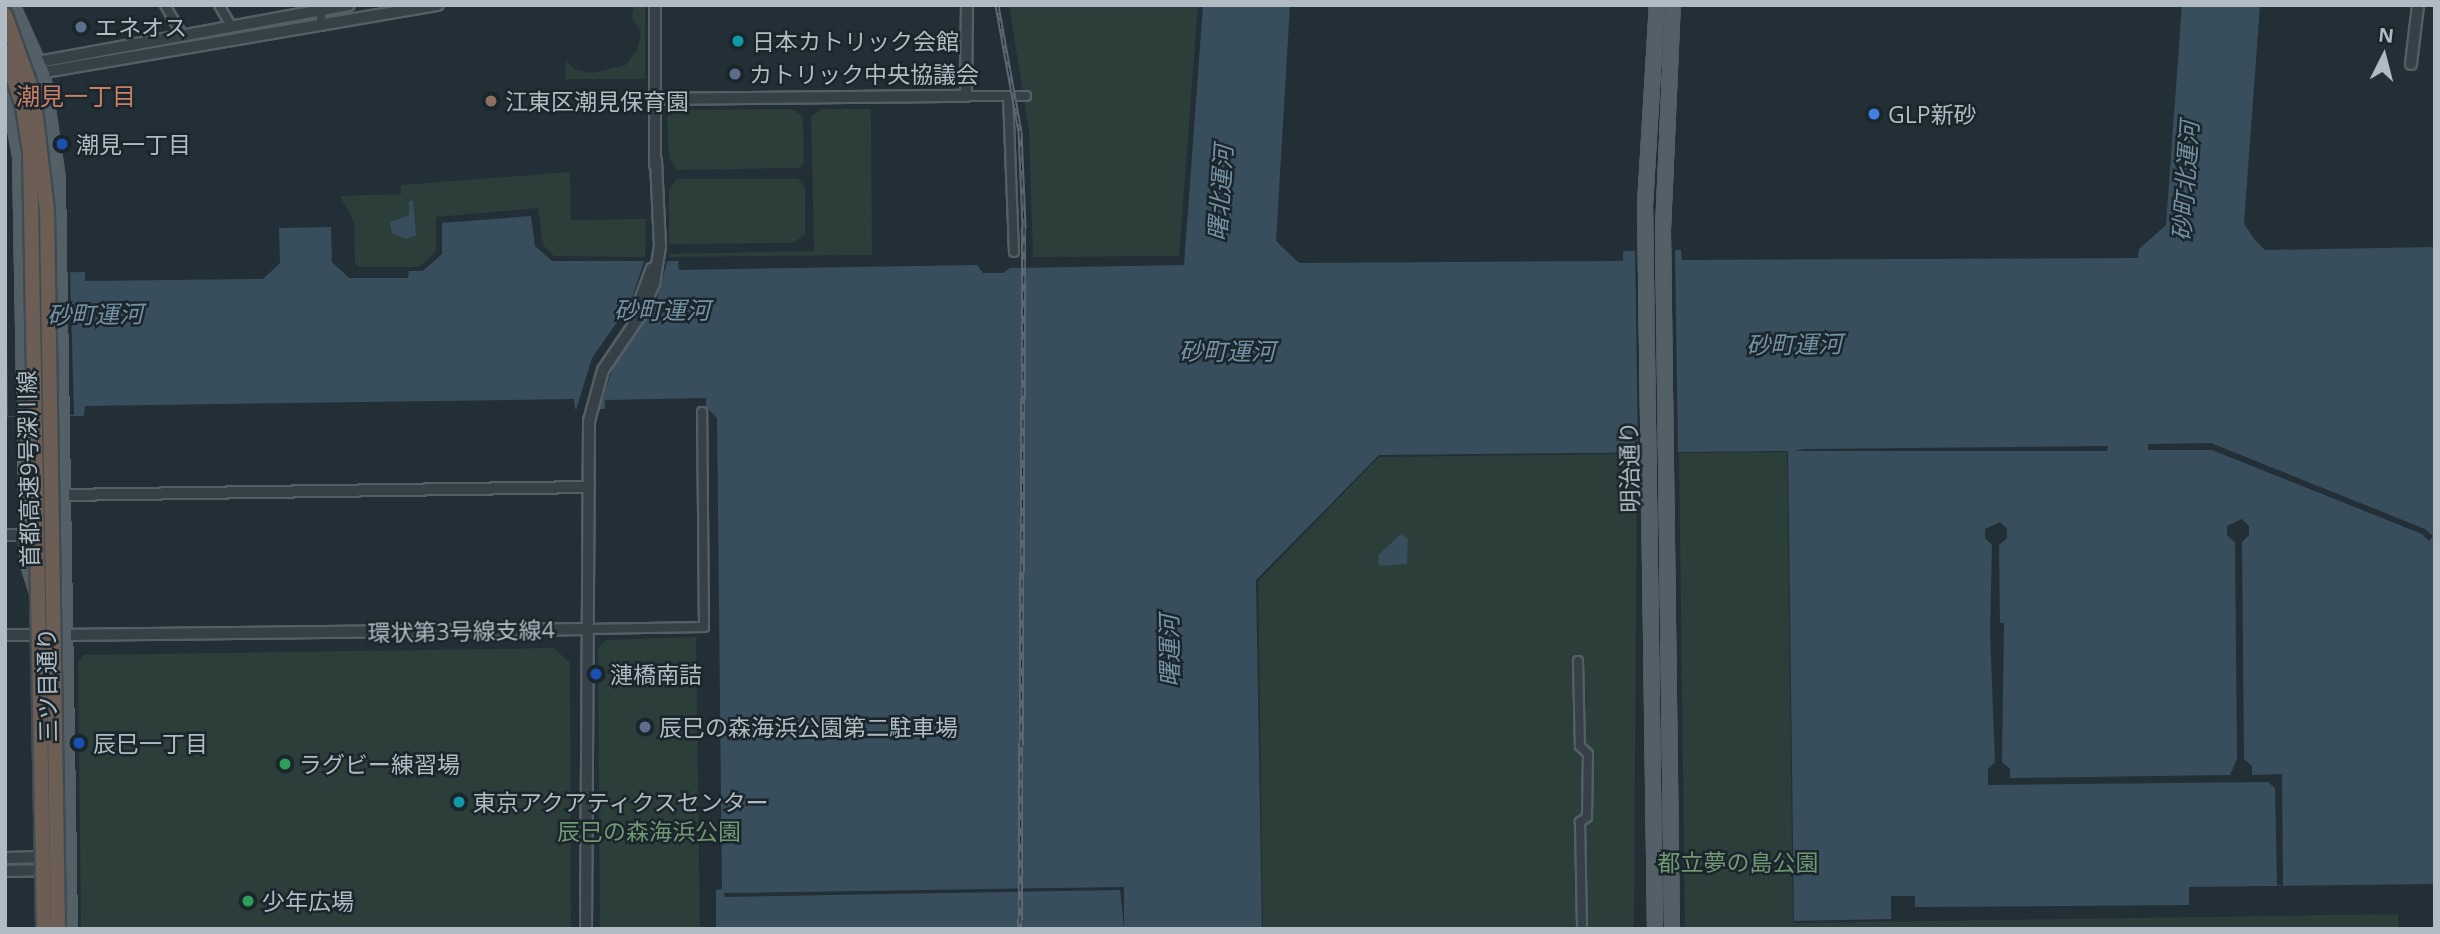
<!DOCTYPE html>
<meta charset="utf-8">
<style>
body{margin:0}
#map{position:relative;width:2440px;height:934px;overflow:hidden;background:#232f36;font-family:"Open Sans","Noto Sans JP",sans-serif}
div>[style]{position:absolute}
.green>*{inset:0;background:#2b3e3a}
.water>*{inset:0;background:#384e5c}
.pier>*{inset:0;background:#232f36}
.roads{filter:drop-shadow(2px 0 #545e65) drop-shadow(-2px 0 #545e65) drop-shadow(0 2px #545e65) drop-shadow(0 -2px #545e65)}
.minor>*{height:8px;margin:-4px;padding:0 4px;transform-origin:4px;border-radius:4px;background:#364047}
.tertiary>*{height:10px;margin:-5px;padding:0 5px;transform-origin:5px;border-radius:5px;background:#364047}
.primary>*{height:12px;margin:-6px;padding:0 6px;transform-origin:6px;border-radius:6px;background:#546067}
.rail>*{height:5px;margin-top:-2.5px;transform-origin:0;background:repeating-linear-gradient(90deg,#1b252c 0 8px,#5a6770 0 16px);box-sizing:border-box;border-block:2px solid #5a6770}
.bridges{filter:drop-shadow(2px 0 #414b52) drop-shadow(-2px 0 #414b52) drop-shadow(0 2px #414b52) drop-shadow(0 -2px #414b52)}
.motorway-bridge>*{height:14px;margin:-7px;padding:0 7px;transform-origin:7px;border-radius:7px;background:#6c5e54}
.dots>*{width:19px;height:19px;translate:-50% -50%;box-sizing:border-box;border:4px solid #1b252c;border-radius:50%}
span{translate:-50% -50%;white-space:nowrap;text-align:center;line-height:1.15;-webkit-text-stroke:5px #1b252c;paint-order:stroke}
.poi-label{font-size:23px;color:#b1bbc3}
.left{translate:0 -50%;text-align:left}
.street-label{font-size:23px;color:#b1bbc3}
.park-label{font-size:23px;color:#719773}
.neighbourhood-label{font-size:24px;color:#c97e66}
.water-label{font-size:24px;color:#7492a4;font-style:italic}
.frame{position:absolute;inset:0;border:7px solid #b1bbc3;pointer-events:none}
.north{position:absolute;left:2349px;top:21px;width:70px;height:70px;-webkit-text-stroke:5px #1b252c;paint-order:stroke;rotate:6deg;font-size:19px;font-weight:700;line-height:28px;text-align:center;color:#b1bbc3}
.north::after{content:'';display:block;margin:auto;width:24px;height:32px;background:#b1bbc3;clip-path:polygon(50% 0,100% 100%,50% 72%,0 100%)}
</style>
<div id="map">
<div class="green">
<div style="clip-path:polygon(634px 5px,645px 5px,645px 79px,565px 79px,566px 61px,576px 70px,592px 73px,626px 65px,637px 50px,641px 31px,632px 18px)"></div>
<div style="clip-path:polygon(1009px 5px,1198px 5px,1179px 256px,1033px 257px,1029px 131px)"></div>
<div style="clip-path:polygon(791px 109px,803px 116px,804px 163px,799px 168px,677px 170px,669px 158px,667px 117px,674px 110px)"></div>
<div style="clip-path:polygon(822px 109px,871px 109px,872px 255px,669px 257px,669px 254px,814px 251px,811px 116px)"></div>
<div style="clip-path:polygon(570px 172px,571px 220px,646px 219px,645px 257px,554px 256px,543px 245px,538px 208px,436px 217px,436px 251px,419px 267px,359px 267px,355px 263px,354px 222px,340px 196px,401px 194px,401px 185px)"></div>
<div style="clip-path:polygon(677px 179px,798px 179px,805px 187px,805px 235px,792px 243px,669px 244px,669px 190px)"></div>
<div style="clip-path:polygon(1787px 452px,1793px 923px,2398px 914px,2398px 929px,1685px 929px,1679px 453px)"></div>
<div style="clip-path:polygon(1637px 454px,1634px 929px,1263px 929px,1258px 581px,1379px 457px)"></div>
<div style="clip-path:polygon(696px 637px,700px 929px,600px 929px,598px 648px,606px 640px)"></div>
<div style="clip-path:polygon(554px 648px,570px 663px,571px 929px,81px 929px,78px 663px,84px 655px)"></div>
</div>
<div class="water">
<div style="clip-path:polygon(1203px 5px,1290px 5px,1276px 241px,1299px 263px,1623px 261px,1623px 251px,1681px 250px,1682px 260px,2138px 258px,2139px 249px,2166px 225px,2182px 5px,2260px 5px,2244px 224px,2255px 240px,2265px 250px,2435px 247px,2435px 884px,2189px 887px,2189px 905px,1915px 907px,1915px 896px,1891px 896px,1891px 919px,1794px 921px,1788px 451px,1379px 455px,1256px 580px,1262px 929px,716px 929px,716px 890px,722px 889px,717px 418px,706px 407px,706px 398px,605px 400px,605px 409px,575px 409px,574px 399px,85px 406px,84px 416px,7px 417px,5px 273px,85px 272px,85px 281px,263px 279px,280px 263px,279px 228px,331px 227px,332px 262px,349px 278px,408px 278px,409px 271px,423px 271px,442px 254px,442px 223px,531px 216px,535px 246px,552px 261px,678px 261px,679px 270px,977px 265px,983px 273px,1003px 273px,1010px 268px,1184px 265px)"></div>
<div style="clip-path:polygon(413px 200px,416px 235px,406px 239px,392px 233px,390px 222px,409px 215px,409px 202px)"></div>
<div style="clip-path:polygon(1401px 534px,1408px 539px,1407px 564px,1379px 566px,1378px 555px)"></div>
</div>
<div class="pier">
<div style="clip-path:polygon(1635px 247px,1675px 247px,1678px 456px,1638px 456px)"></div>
<div style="clip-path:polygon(645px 258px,668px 258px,657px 299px,612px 370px,599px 410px,576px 410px,592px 358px,631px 302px)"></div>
<div style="clip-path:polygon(6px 270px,70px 270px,74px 415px,8px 416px)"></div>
<div style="clip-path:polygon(2211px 443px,2425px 529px,2433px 536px,2429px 541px,2422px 534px,2212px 450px,2148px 450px,2148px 444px)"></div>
<div style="clip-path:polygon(2108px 446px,2107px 451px,1793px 451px,1806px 449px)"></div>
<div style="clip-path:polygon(2242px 519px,2249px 526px,2249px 535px,2242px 542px,2244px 759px,2252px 766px,2252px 775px,2282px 774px,2283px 886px,2277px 885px,2275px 788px,2268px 782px,1988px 785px,1988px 769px,1995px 762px,1990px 633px,1992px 545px,1985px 538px,1985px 529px,2000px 522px,2007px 529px,2007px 538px,1999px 545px,2000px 623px,2004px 623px,2002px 762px,2010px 769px,2010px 778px,2230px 775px,2237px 759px,2235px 542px,2227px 535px,2227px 526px)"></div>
<div style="clip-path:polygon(1124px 887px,1124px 929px,1120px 890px,725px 897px,724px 893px)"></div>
</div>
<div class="roads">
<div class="minor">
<div style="left:165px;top:5px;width:34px;rotate:60deg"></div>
<div style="left:219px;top:5px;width:24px;rotate:60deg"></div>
<div style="left:318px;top:5px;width:21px;rotate:76deg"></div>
<div style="left:966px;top:96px;width:60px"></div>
<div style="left:1008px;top:96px;width:156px;rotate:87.8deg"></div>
<div style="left:586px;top:629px;width:118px;rotate:-1deg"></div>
<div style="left:704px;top:627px;width:215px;rotate:-90.5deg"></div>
<div style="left:1578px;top:661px;width:85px;rotate:88.7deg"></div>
<div style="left:1580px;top:746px;width:11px;rotate:45deg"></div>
<div style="left:1588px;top:754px;width:63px;rotate:90.9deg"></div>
<div style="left:1587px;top:817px;width:9px;rotate:144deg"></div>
<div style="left:1580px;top:822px;width:107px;rotate:88.9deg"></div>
</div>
<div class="tertiary">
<div style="left:655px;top:5px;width:160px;rotate:90deg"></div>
<div style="left:33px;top:63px;width:321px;rotate:-10.4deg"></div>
<div style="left:2411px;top:64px;width:59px;rotate:-83.2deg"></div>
<div style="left:21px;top:76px;width:423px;rotate:-9.7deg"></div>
<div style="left:656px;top:99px;width:310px;rotate:-0.6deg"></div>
<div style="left:966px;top:96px;width:91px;rotate:-89.4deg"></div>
<div style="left:638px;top:306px;width:40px;rotate:-69.8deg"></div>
<div style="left:63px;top:495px;width:526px;rotate:-0.87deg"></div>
<div style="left:5px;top:535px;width:20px"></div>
<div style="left:5px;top:635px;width:38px"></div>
<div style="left:61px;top:635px;width:525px;rotate:-0.65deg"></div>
<div style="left:5px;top:858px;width:42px;rotate:-1.4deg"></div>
<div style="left:5px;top:871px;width:43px;rotate:-1.3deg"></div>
<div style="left:586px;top:929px;width:508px;rotate:-89.66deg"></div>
<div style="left:589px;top:421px;width:53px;rotate:-74.6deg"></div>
<div style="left:603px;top:370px;width:68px;rotate:-55.8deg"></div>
<div style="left:641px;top:314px;width:33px;rotate:-67deg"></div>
<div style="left:654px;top:284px;width:38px;rotate:-81deg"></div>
<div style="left:660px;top:246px;width:86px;rotate:-92.7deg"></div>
</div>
<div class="primary">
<div style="left:12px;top:5px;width:76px;rotate:65.8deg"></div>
<div style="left:43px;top:74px;width:106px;rotate:81.9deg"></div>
<div style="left:58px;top:179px;width:750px;rotate:89.08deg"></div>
<div style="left:5px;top:76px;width:81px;rotate:79.4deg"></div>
<div style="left:20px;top:156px;width:405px;rotate:89deg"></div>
<div style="left:27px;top:561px;width:76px;rotate:72.3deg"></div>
<div style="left:43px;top:496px;width:43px;rotate:-82.1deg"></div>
<div style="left:1655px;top:929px;width:724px;rotate:-90.79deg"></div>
<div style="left:1645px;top:205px;width:200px;rotate:-86.6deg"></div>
<div style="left:1672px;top:929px;width:699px;rotate:-90.74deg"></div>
<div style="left:1663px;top:230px;width:225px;rotate:-87.5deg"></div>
</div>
</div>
<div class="rail">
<div style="left:997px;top:5px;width:128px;rotate:79.7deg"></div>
<div style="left:1020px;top:131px;width:96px;rotate:87.6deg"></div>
<div style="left:1024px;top:227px;width:702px;rotate:90.33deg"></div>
</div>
<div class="bridges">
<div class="motorway-bridge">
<div style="left:5px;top:15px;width:83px;rotate:70.3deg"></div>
<div style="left:33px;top:93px;width:119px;rotate:83.2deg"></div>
<div style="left:47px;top:211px;width:718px;rotate:89.12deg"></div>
<div style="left:5px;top:51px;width:59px;rotate:72.2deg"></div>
<div style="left:23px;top:107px;width:46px;rotate:81.2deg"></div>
<div style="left:30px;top:152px;width:777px;rotate:88.97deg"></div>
</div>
</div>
<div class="dots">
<div style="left:81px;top:27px;background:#5c6f8a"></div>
<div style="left:738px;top:41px;background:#0f9aa8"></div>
<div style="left:735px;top:74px;background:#5c6f8a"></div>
<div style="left:491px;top:101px;background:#8d6e63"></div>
<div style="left:1874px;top:114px;background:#3f7fe0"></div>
<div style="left:62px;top:144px;background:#1a4fb4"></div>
<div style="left:596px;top:674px;background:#1a4fb4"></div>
<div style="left:645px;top:727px;background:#5c6f8a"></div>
<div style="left:79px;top:743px;background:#1a4fb4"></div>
<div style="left:285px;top:764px;background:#2e9e5b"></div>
<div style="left:459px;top:802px;background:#0f9aa8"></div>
<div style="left:248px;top:901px;background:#2e9e5b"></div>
</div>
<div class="poi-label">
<span class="left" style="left:95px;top:27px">エネオス</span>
<span class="left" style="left:752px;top:41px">日本カトリック会館</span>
<span class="left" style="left:749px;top:74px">カトリック中央協議会</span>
<span class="left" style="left:505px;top:101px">江東区潮見保育園</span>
<span class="left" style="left:1888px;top:114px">GLP新砂</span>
<span class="left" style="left:76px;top:144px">潮見一丁目</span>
<span class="left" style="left:610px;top:674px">漣橋南詰</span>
<span class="left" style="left:659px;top:727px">辰巳の森海浜公園第二駐車場</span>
<span class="left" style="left:93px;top:743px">辰巳一丁目</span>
<span class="left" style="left:299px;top:764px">ラグビー練習場</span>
<span class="left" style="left:473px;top:802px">東京アクアティクスセンター</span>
<span class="left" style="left:262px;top:901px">少年広場</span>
</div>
<div class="street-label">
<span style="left:1629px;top:467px;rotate:-91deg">明治通り</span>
<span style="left:28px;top:469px;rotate:-91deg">首都高速9号深川線</span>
<span style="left:461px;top:631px;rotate:-1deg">環状第3号線支線4</span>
<span style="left:47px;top:685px;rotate:-91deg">三ツ目通り</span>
</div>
<div class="park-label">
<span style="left:649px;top:831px">辰巳の森海浜公園</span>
<span style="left:1738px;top:862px">都立夢の島公園</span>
</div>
<div class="neighbourhood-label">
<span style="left:76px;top:96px">潮見一丁目</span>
</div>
<div class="water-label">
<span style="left:2185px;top:181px;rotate:-86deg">砂町北運河</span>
<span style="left:1220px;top:193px;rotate:-86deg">曙北運河</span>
<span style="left:662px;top:310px">砂町運河</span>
<span style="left:95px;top:314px;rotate:-1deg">砂町運河</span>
<span style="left:1794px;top:344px;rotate:-1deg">砂町運河</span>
<span style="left:1227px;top:351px">砂町運河</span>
<span style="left:1169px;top:651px;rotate:-91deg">曙運河</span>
</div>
<div class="frame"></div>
<div class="north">N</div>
</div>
